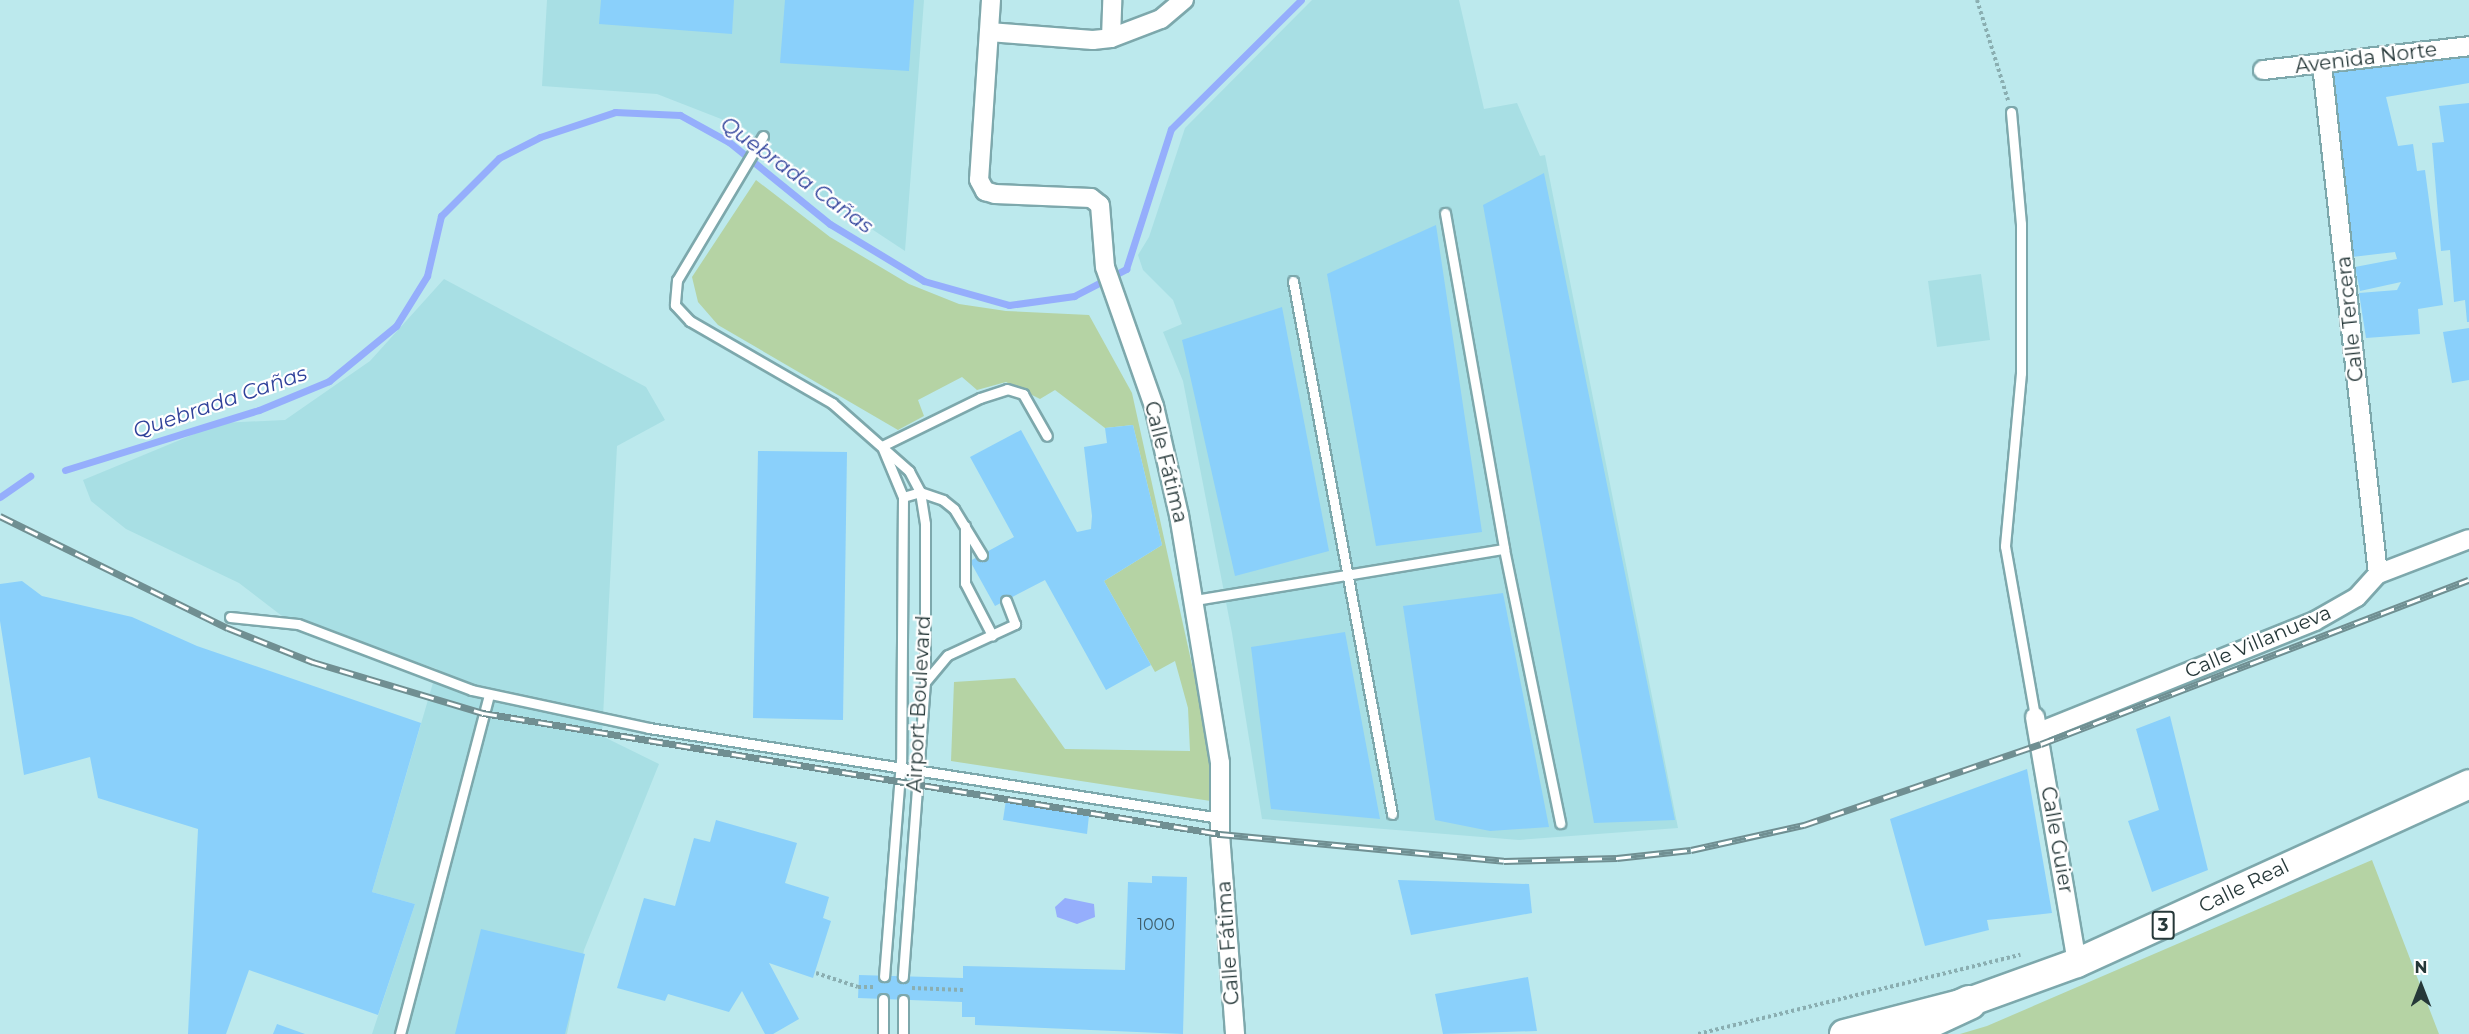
<!DOCTYPE html>
<meta charset="utf-8">
<style>
body{margin:0}
#map{position:relative;width:2469px;height:1034px;overflow:hidden;background:#bce9ed;font-family:Montserrat,sans-serif}
div>[style]{position:absolute}
.built>*{inset:0;background:#a8dfe4}
.green>*{inset:0;background:#b5d3a4}
.water>*{inset:0;background:#95aefc}
.stream>*{height:7px;margin:-3.5px;padding:0 3.5px;transform-origin:3.5px;border-radius:3.5px;background:#95aefc}
.building>*{inset:0;background:#8ad0fb}
.path>*{height:4px;margin-top:-2px;transform-origin:0;background:repeating-linear-gradient(90deg,#8aaeb1 0 3px,transparent 0 6px)}
.roads{filter:drop-shadow(2px 0 #7da8ac) drop-shadow(-2px 0 #7da8ac) drop-shadow(0 2px #7da8ac) drop-shadow(0 -2px #7da8ac)}
.lane>*{height:9px;margin:-4.5px;padding:0 4.5px;transform-origin:4.5px;border-radius:4.5px;background:#fff}
.street>*{height:18px;margin:-9px;padding:0 9px;transform-origin:9px;border-radius:9px;background:#fff}
.primary>*{height:28px;margin:-14px;padding:0 14px;transform-origin:14px;border-radius:14px;background:#fff}
.highway>*{height:33px;margin:-16.5px;padding:0 16.5px;transform-origin:16.5px;border-radius:16.5px;background:#fff}
.rail>*{height:7px;margin-top:-3.5px;transform-origin:0;background:repeating-linear-gradient(90deg,#fff 0 14px,#708f92 0 28px);box-sizing:border-box;border-block:2px solid #708f92}
span{translate:-50% -50%;white-space:nowrap;text-align:center;line-height:1.15;-webkit-text-stroke:4.5px #fff;paint-order:stroke}
.number-label{font-size:16px;color:#3f5e6a}
.number-label span{-webkit-text-stroke-width:0}
.shield-label span{padding:2px 4px;background:#fff;border:2px solid;border-radius:4px;-webkit-text-stroke-width:0}
.shield-label{font-size:18px;color:#263839;font-weight:700}
.street-label{font-size:20px;color:#263839}
.water-label{font-size:21px;color:#30429b;font-style:italic}
.north{position:absolute;left:2391px;top:956px;width:60px;height:60px;-webkit-text-stroke:4px #fff;paint-order:stroke;rotate:0deg;font-size:16px;font-weight:700;line-height:24px;text-align:center;color:#263839}
.north::after{content:'';display:block;margin:auto;width:21px;height:27px;background:#263839;clip-path:polygon(50% 0,100% 100%,50% 72%,0 100%)}
</style>
<div id="map">
<div class="built">
<div style="clip-path:polygon(547px 0,924px 0,905px 251px,811px 189px,734px 124px,657px 94px,542px 86px)"></div>
<div style="clip-path:polygon(1312px 0,1459px 0,1484px 109px,1517px 103px,1540px 156px,1545px 155px,1678px 828px,1519px 840px,1262px 819px,1232px 633px,1183px 381px,1163px 332px,1182px 324px,1173px 300px,1143px 270px,1138px 255px,1149px 237px,1185px 128px)"></div>
<div style="clip-path:polygon(1981px 274px,1990px 340px,1937px 347px,1928px 281px)"></div>
<div style="clip-path:polygon(444px 279px,646px 387px,665px 420px,617px 446px,602px 736px,659px 764px,584px 950px,567px 1034px,372px 1034px,415px 904px,372px 892px,437px 669px,282px 616px,239px 583px,126px 529px,91px 501px,83px 480px,221px 423px,285px 420px,370px 361px)"></div>
</div>
<div class="green">
<div style="clip-path:polygon(756px 180px,830px 237px,909px 284px,959px 304px,1006px 311px,1089px 315px,1132px 393px,1213px 760px,1217px 802px,951px 761px,954px 682px,1015px 678px,1065px 749px,1190px 751px,1188px 708px,1175px 661px,1155px 672px,1104px 581px,1162px 545px,1133px 425px,1105px 428px,1055px 390px,1040px 399px,1006px 382px,977px 390px,962px 377px,918px 400px,924px 416px,898px 430px,718px 325px,698px 302px,692px 277px)"></div>
<div style="clip-path:polygon(2372px 860px,2439px 1034px,1960px 1034px,1987px 1026px)"></div>
</div>
<div class="water">
<div style="clip-path:polygon(1065px 898px,1094px 904px,1095px 917px,1077px 924px,1057px 917px,1055px 907px)"></div>
</div>
<div class="stream">
<div style="left:65px;top:470px;width:203px;rotate:-17.2deg"></div>
<div style="left:259px;top:410px;width:76px;rotate:-22.5deg"></div>
<div style="left:329px;top:381px;width:87px;rotate:-39.4deg"></div>
<div style="left:396px;top:326px;width:59px;rotate:-58.2deg"></div>
<div style="left:427px;top:276px;width:62px;rotate:-76.9deg"></div>
<div style="left:441px;top:216px;width:82px;rotate:-45deg"></div>
<div style="left:499px;top:158px;width:46px;rotate:-27.1deg"></div>
<div style="left:540px;top:137px;width:79px;rotate:-18.4deg"></div>
<div style="left:615px;top:112px;width:65px;rotate:2.6deg"></div>
<div style="left:680px;top:115px;width:56px;rotate:28.9deg"></div>
<div style="left:729px;top:142px;width:130px;rotate:39.1deg"></div>
<div style="left:830px;top:224px;width:110px;rotate:31.2deg"></div>
<div style="left:924px;top:281px;width:88px;rotate:15.8deg"></div>
<div style="left:1009px;top:305px;width:66px;rotate:-7.9deg"></div>
<div style="left:1074px;top:296px;width:59px;rotate:-27.4deg"></div>
<div style="left:1126px;top:269px;width:147px;rotate:-72.2deg"></div>
<div style="left:1171px;top:129px;width:183px;rotate:-44.8deg"></div>
<div style="left:0;top:497px;width:37px;rotate:-35deg"></div>
</div>
<div class="building">
<div style="clip-path:polygon(601px 0,734px 0,732px 34px,599px 24px)"></div>
<div style="clip-path:polygon(785px 0,914px 0,909px 71px,780px 63px)"></div>
<div style="clip-path:polygon(2469px 49px,2469px 83px,2386px 97px,2398px 146px,2413px 144px,2417px 171px,2425px 170px,2443px 305px,2418px 309px,2420px 334px,2366px 338px,2359px 293px,2397px 290px,2401px 282px,2360px 291px,2355px 267px,2397px 259px,2395px 252px,2352px 257px,2324px 70px)"></div>
<div style="clip-path:polygon(2469px 103px,2469px 322px,2467px 322px,2465px 300px,2454px 302px,2450px 250px,2441px 251px,2432px 143px,2444px 142px,2439px 106px)"></div>
<div style="clip-path:polygon(1544px 173px,1599px 445px,1675px 820px,1594px 823px,1483px 205px)"></div>
<div style="clip-path:polygon(1436px 225px,1482px 532px,1376px 546px,1327px 274px)"></div>
<div style="clip-path:polygon(1282px 307px,1329px 551px,1235px 576px,1182px 340px)"></div>
<div style="clip-path:polygon(2469px 328px,2469px 380px,2452px 383px,2443px 332px)"></div>
<div style="clip-path:polygon(1133px 425px,1162px 545px,1104px 581px,1151px 665px,1106px 690px,1045px 580px,995px 606px,970px 561px,1014px 537px,970px 457px,1021px 430px,1077px 532px,1091px 529px,1092px 516px,1084px 447px,1107px 443px,1105px 428px)"></div>
<div style="clip-path:polygon(758px 451px,847px 452px,843px 720px,753px 718px)"></div>
<div style="clip-path:polygon(22px 581px,42px 596px,132px 617px,197px 646px,421px 723px,372px 892px,415px 904px,378px 1015px,249px 970px,226px 1034px,188px 1034px,198px 829px,98px 798px,90px 757px,24px 775px,0 621px,0 584px)"></div>
<div style="clip-path:polygon(1503px 593px,1549px 827px,1490px 831px,1435px 820px,1403px 606px)"></div>
<div style="clip-path:polygon(1345px 632px,1380px 819px,1271px 809px,1251px 647px)"></div>
<div style="clip-path:polygon(2170px 716px,2208px 870px,2152px 892px,2128px 821px,2159px 810px,2136px 729px)"></div>
<div style="clip-path:polygon(2027px 769px,2052px 913px,1987px 920px,1989px 930px,1925px 946px,1890px 819px)"></div>
<div style="clip-path:polygon(1006px 800px,1089px 815px,1087px 834px,1003px 820px)"></div>
<div style="clip-path:polygon(716px 820px,797px 843px,785px 883px,829px 897px,823px 918px,831px 921px,813px 978px,769px 963px,799px 1019px,773px 1034px,765px 1034px,742px 991px,729px 1012px,668px 994px,665px 1001px,617px 988px,644px 898px,675px 906px,694px 838px,710px 842px)"></div>
<div style="clip-path:polygon(1152px 876px,1187px 877px,1183px 1034px,975px 1025px,975px 1017px,962px 1017px,962px 1002px,858px 998px,859px 975px,963px 978px,963px 966px,1125px 970px,1128px 882px,1152px 883px)"></div>
<div style="clip-path:polygon(1398px 880px,1529px 884px,1532px 913px,1411px 935px)"></div>
<div style="clip-path:polygon(481px 929px,585px 954px,565px 1034px,455px 1034px)"></div>
<div style="clip-path:polygon(1528px 977px,1537px 1031px,1443px 1034px,1435px 994px)"></div>
<div style="clip-path:polygon(277px 1024px,305px 1034px,273px 1034px)"></div>
</div>
<div class="path">
<div style="left:1977px;top:0;width:105px;rotate:72.8deg"></div>
<div style="left:816px;top:973px;width:44px;rotate:18.4deg"></div>
<div style="left:858px;top:987px;width:17px"></div>
<div style="left:912px;top:988px;width:51px;rotate:2.2deg"></div>
<div style="left:1698px;top:1034px;width:332px;rotate:-13.8deg"></div>
</div>
<div class="roads">
<div class="lane">
<div style="left:2011px;top:112px;width:112px;rotate:84.9deg"></div>
<div style="left:2021px;top:224px;width:149px;rotate:90deg"></div>
<div style="left:2021px;top:373px;width:174px;rotate:95.3deg"></div>
<div style="left:2005px;top:546px;width:174px;rotate:80deg"></div>
<div style="left:763px;top:136px;width:168px;rotate:120.8deg"></div>
<div style="left:677px;top:280px;width:25px;rotate:95deg"></div>
<div style="left:675px;top:305px;width:22px;rotate:47deg"></div>
<div style="left:690px;top:321px;width:164px;rotate:30deg"></div>
<div style="left:832px;top:403px;width:103px;rotate:41.4deg"></div>
<div style="left:909px;top:471px;width:24px;rotate:62deg"></div>
<div style="left:920px;top:492px;width:32px;rotate:81deg"></div>
<div style="left:925px;top:524px;width:158px;rotate:90deg"></div>
<div style="left:925px;top:682px;width:296px;rotate:94.3deg"></div>
<div style="left:1445px;top:213px;width:341px;rotate:80deg"></div>
<div style="left:1504px;top:549px;width:280px;rotate:78.4deg"></div>
<div style="left:1293px;top:281px;width:542px;rotate:79.48deg"></div>
<div style="left:882px;top:446px;width:109px;rotate:-26.1deg"></div>
<div style="left:980px;top:398px;width:28px;rotate:-18deg"></div>
<div style="left:1007px;top:389px;width:17px;rotate:17deg"></div>
<div style="left:1023px;top:394px;width:48px;rotate:60.3deg"></div>
<div style="left:883px;top:449px;width:52px;rotate:67.4deg"></div>
<div style="left:903px;top:497px;width:264px;rotate:90.4deg"></div>
<div style="left:901px;top:761px;width:216px;rotate:94.5deg"></div>
<div style="left:903px;top:497px;width:18px;rotate:-16deg"></div>
<div style="left:920px;top:492px;width:24px;rotate:19deg"></div>
<div style="left:943px;top:500px;width:14px;rotate:39deg"></div>
<div style="left:954px;top:509px;width:54px;rotate:58.7deg"></div>
<div style="left:965px;top:526px;width:57px;rotate:90deg"></div>
<div style="left:965px;top:583px;width:59px;rotate:62.6deg"></div>
<div style="left:1195px;top:600px;width:313px;rotate:-9.4deg"></div>
<div style="left:230px;top:617px;width:68px;rotate:5.9deg"></div>
<div style="left:298px;top:624px;width:186px;rotate:20.8deg"></div>
<div style="left:472px;top:690px;width:181px;rotate:12.1deg"></div>
<div style="left:649px;top:728px;width:578px;rotate:8.96deg"></div>
<div style="left:925px;top:682px;width:35px;rotate:-50deg"></div>
<div style="left:948px;top:655px;width:74px;rotate:-24.8deg"></div>
<div style="left:1015px;top:624px;width:25px;rotate:-111deg"></div>
<div style="left:903px;top:1000px;width:34px;rotate:90deg"></div>
<div style="left:400px;top:1034px;width:351px;rotate:-75.3deg"></div>
<div style="left:883px;top:1034px;width:35px;rotate:-90deg"></div>
</div>
<div class="street">
<div style="left:991px;top:0;width:180px;rotate:93.8deg"></div>
<div style="left:979px;top:180px;width:13px;rotate:61deg"></div>
<div style="left:985px;top:191px;width:10px;rotate:17deg"></div>
<div style="left:995px;top:194px;width:96px;rotate:2.4deg"></div>
<div style="left:1091px;top:198px;width:11px;rotate:38deg"></div>
<div style="left:1100px;top:205px;width:62px;rotate:85.4deg"></div>
<div style="left:1105px;top:267px;width:147px;rotate:70.6deg"></div>
<div style="left:1154px;top:406px;width:112px;rotate:77.1deg"></div>
<div style="left:1179px;top:515px;width:251px;rotate:80.6deg"></div>
<div style="left:1220px;top:763px;width:71px;rotate:90deg"></div>
<div style="left:1220px;top:834px;width:201px;rotate:85.7deg"></div>
<div style="left:989px;top:32px;width:104px;rotate:4.4deg"></div>
<div style="left:1093px;top:40px;width:18px;rotate:-6deg"></div>
<div style="left:1111px;top:38px;width:53px;rotate:-20.8deg"></div>
<div style="left:1161px;top:19px;width:30px;rotate:-40deg"></div>
<div style="left:1111px;top:38px;width:38px;rotate:-88deg"></div>
<div style="left:2322px;top:65px;width:512px;rotate:83.72deg"></div>
<div style="left:2263px;top:70px;width:207px;rotate:-6.6deg"></div>
<div style="left:2035px;top:717px;width:250px;rotate:80.3deg"></div>
<div style="left:2039px;top:732px;width:297px;rotate:-21.9deg"></div>
<div style="left:2315px;top:621px;width:48px;rotate:-29.7deg"></div>
<div style="left:2357px;top:597px;width:31px;rotate:-48deg"></div>
<div style="left:2378px;top:574px;width:97px;rotate:-21deg"></div>
</div>
<div class="primary">
<div style="left:1844px;top:1034px;width:129px;rotate:-14.4deg"></div>
<div style="left:1969px;top:1002px;width:115px;rotate:-19.9deg"></div>
<div style="left:2077px;top:963px;width:431px;rotate:-24.5deg"></div>
</div>
<div class="highway">
<div style="left:1900px;top:1034px;width:76px;rotate:-24.9deg"></div>
</div>
</div>
<div class="rail">
<div style="left:0;top:516px;width:254px;rotate:26.2deg"></div>
<div style="left:228px;top:628px;width:92px;rotate:21.8deg"></div>
<div style="left:313px;top:662px;width:177px;rotate:16.7deg"></div>
<div style="left:483px;top:713px;width:747px;rotate:9.32deg"></div>
<div style="left:1220px;top:834px;width:285px;rotate:5.4deg"></div>
<div style="left:1504px;top:861px;width:113px;rotate:-1.5deg"></div>
<div style="left:1617px;top:858px;width:74px;rotate:-6.2deg"></div>
<div style="left:1691px;top:850px;width:116px;rotate:-12.5deg"></div>
<div style="left:1804px;top:825px;width:250px;rotate:-18.9deg"></div>
<div style="left:2041px;top:744px;width:458px;rotate:-21deg"></div>
</div>
<div class="number-label">
<span style="left:1156px;top:925px">1000</span>
</div>
<div class="shield-label">
<span style="left:2163px;top:925px">3</span>
</div>
<div class="street-label">
<span style="left:2366px;top:58px;rotate:-7deg">Avenida Norte</span>
<span style="left:2350px;top:319px;rotate:-96deg">Calle Tercera</span>
<span style="left:1166px;top:462px;rotate:76deg">Calle Fátima</span>
<span style="left:2258px;top:642px;rotate:-23deg">Calle Villanueva</span>
<span style="left:919px;top:704px;rotate:-87deg">Airport Boulevard</span>
<span style="left:2057px;top:840px;rotate:80deg">Calle Guier</span>
<span style="left:2244px;top:886px;rotate:-26deg">Calle Real</span>
<span style="left:1228px;top:943px;rotate:-94deg">Calle Fátima</span>
</div>
<div class="water-label">
<span style="left:797px;top:175px;rotate:36deg">Quebrada Cañas</span>
<span style="left:220px;top:402px;rotate:-19deg">Quebrada Cañas</span>
</div>
<div class="north">N</div>
</div>
